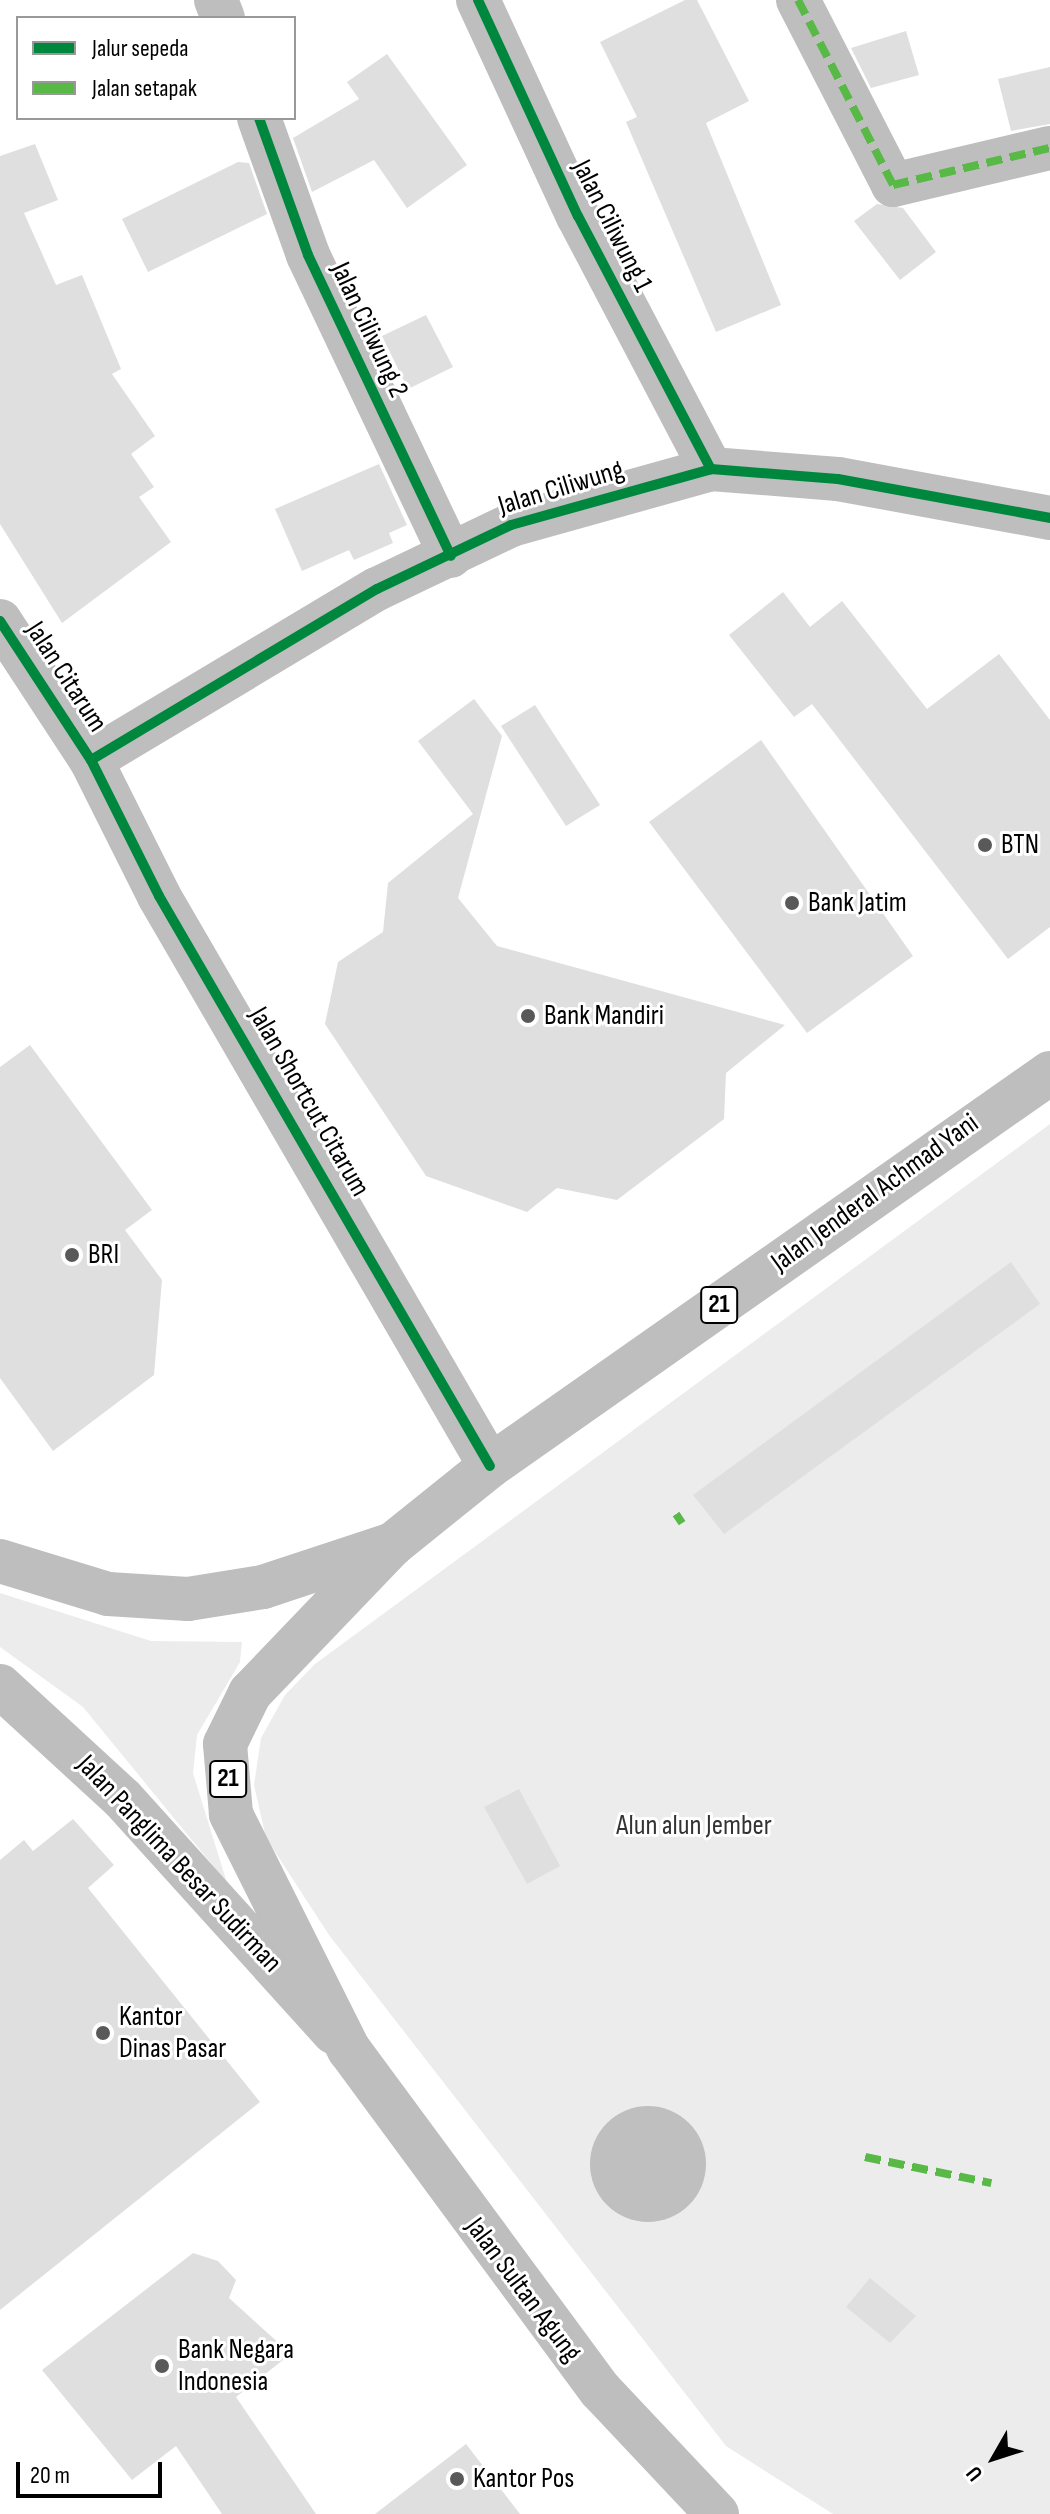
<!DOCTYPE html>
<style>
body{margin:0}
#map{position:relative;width:1050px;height:2514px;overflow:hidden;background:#fff;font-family:"Sofia Sans Condensed",sans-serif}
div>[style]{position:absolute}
.green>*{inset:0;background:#ececec}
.water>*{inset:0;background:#bfbfbf}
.round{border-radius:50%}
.building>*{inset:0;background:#dfdfdf}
.minor>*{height:44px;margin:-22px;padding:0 22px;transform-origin:22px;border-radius:22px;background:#bebebe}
.primary>*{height:44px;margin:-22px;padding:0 22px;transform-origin:22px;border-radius:22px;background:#bebebe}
.trunk>*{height:44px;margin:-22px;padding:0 22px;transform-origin:22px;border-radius:22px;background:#bebebe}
.quiet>*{height:8px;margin-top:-4px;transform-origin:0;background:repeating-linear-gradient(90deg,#58b947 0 16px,transparent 0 24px)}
.cycleway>*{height:10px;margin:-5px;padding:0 5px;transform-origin:5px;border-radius:5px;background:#00873e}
.dots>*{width:22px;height:22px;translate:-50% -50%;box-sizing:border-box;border:4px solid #fff;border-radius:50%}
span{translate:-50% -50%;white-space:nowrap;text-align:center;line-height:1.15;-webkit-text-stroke:6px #fff;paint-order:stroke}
.shield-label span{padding:2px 6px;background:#fff;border:2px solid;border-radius:6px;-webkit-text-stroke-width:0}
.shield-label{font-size:26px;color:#000;font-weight:700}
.street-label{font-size:28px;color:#000}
.poi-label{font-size:28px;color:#000}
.left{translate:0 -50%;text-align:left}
.park-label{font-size:28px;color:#333}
.legend{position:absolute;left:16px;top:16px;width:280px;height:104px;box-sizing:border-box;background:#fff;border:2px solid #999;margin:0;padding:10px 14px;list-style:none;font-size:24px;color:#000}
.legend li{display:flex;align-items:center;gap:16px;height:40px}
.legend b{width:40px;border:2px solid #999}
.north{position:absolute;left:954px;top:2418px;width:80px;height:80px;-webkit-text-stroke:6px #fff;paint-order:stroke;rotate:231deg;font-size:22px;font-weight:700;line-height:32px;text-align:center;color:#000}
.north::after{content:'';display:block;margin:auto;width:28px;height:36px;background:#000;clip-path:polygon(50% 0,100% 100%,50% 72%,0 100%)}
.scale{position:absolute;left:16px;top:2462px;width:146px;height:36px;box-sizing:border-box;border:4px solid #000;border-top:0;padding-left:10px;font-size:24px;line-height:28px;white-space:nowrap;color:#000;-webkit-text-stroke:6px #fff;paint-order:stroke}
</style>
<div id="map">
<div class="green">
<div style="clip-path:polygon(1050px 1124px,1050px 2514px,833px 2514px,726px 2446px,329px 1935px,266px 1838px,254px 1785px,261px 1738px,285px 1695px,315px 1664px)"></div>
<div style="clip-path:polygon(0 1593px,151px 1641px,242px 1642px,240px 1662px,197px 1735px,193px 1773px,227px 1883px,83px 1707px,0 1647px)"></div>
</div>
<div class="water">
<div class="round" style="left:590px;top:2106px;width:116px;height:116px"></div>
</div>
<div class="building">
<div style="clip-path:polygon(685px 0,697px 0,749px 101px,706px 123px,781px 305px,716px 332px,626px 122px,637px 117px,600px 42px)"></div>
<div style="clip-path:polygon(906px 31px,919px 75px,871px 88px,851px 48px)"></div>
<div style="clip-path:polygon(387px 54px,467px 165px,407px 208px,374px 160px,312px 192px,293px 138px,359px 99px,347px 82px)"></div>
<div style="clip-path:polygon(1050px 67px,1050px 124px,1011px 131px,998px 79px)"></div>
<div style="clip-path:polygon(35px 144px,58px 200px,24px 213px,56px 285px,82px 275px,121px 369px,112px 374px,155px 436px,131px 454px,154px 487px,139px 497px,171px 542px,62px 623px,0 524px,0 156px)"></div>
<div style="clip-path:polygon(238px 162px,249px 163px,267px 214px,148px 272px,122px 219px)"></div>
<div style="clip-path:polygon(877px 204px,903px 208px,936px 252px,900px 280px,854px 221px)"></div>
<div style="clip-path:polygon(426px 315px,453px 367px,408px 389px,382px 336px)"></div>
<div style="clip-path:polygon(379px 464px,407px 525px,389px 533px,393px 543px,354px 560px,349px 550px,302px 571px,275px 509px)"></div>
<div style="clip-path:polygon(783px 592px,810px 627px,842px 601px,927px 709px,999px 654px,1050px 720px,1050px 927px,1008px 959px,812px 704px,794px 717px,729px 635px)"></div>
<div style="clip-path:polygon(474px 699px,502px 736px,458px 898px,497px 946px,785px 1025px,726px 1073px,724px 1119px,617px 1200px,557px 1188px,527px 1212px,426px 1176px,325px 1024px,338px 962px,383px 932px,388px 883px,473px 814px,418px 741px)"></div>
<div style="clip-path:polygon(535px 705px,600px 805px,566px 826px,501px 726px)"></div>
<div style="clip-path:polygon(761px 740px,913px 956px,807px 1033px,649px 822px)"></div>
<div style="clip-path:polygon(30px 1045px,152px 1210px,125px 1230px,162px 1280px,154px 1375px,53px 1451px,0 1378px,0 1067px)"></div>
<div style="clip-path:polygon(1011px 1262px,1040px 1304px,724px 1534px,693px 1495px)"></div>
<div style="clip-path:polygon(519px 1789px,560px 1866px,527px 1884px,484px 1807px)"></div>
<div style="clip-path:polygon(73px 1819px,114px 1865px,88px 1888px,260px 2102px,0 2310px,0 1860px,24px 1840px,33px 1851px)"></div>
<div style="clip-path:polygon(193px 2253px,218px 2261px,236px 2280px,229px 2298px,282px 2346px,283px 2360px,236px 2397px,316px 2514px,222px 2514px,176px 2446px,132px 2480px,42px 2370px)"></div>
<div style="clip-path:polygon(870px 2278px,916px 2316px,890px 2343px,846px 2307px)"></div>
<div style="clip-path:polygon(466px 2444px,520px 2514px,375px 2514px)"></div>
</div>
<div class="minor">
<div style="left:216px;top:0;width:19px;rotate:69deg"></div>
<div style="left:478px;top:0;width:238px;rotate:65.2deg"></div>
<div style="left:578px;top:216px;width:286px;rotate:62.3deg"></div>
<div style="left:798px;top:0;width:208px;rotate:62.8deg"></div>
<div style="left:893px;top:185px;width:161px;rotate:-13.3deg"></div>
<div style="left:259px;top:118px;width:145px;rotate:70.3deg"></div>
<div style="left:308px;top:255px;width:333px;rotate:64.6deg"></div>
<div style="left:0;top:621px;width:166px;rotate:56.8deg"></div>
<div style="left:91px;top:760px;width:152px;rotate:63.4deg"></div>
<div style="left:159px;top:896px;width:659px;rotate:59.86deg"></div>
<div style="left:91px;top:760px;width:333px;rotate:-30.9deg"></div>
<div style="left:377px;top:589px;width:148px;rotate:-25.5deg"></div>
<div style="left:511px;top:525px;width:208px;rotate:-15.6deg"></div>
<div style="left:711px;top:469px;width:127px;rotate:4.5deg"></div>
<div style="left:838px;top:479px;width:216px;rotate:10.4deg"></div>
</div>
<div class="primary">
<div style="left:0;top:1561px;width:113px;rotate:17deg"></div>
<div style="left:108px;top:1594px;width:80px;rotate:3.6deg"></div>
<div style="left:188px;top:1599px;width:76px;rotate:-9.1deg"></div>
<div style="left:263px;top:1587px;width:137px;rotate:-18.3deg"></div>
<div style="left:0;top:1686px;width:166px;rotate:42.6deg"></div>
<div style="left:122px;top:1798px;width:316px;rotate:47.9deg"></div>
</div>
<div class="trunk">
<div style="left:717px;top:2514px;width:170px;rotate:-133.3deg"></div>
<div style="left:600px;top:2390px;width:423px;rotate:-126.4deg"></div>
<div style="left:349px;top:2050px;width:264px;rotate:-116.6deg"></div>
<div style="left:231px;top:1814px;width:70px;rotate:-94.9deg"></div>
<div style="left:225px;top:1744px;width:57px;rotate:-63.9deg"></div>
<div style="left:250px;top:1693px;width:207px;rotate:-46.2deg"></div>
<div style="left:393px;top:1544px;width:124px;rotate:-38.8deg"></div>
<div style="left:490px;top:1466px;width:684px;rotate:-35.06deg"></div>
</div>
<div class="quiet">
<div style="left:798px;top:0;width:208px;rotate:62.8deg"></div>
<div style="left:893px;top:185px;width:161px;rotate:-13.3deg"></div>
<div style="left:676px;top:1514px;width:11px;rotate:56deg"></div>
<div style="left:865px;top:2157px;width:129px;rotate:11.7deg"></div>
</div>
<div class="cycleway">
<div style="left:478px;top:0;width:238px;rotate:65.2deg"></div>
<div style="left:578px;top:216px;width:286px;rotate:62.3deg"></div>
<div style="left:259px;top:118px;width:145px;rotate:70.3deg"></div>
<div style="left:308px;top:255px;width:333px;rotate:64.6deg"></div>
<div style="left:0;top:621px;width:166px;rotate:56.8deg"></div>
<div style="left:91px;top:760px;width:152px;rotate:63.4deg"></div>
<div style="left:159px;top:896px;width:659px;rotate:59.86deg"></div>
<div style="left:91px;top:760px;width:333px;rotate:-30.9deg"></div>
<div style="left:377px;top:589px;width:148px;rotate:-25.5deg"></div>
<div style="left:511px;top:525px;width:208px;rotate:-15.6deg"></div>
<div style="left:711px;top:469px;width:127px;rotate:4.5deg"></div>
<div style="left:838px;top:479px;width:216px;rotate:10.4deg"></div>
</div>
<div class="dots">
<div style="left:985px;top:845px;background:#595959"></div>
<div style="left:792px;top:903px;background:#595959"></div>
<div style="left:528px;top:1016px;background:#595959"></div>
<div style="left:72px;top:1255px;background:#595959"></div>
<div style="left:103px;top:2033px;background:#595959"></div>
<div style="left:162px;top:2366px;background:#595959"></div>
<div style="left:457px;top:2479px;background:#595959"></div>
</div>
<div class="shield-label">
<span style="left:719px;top:1305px">21</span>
<span style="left:228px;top:1779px">21</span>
</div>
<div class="street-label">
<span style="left:612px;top:226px;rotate:63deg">Jalan Ciliwung 1</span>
<span style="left:369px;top:330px;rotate:65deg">Jalan Ciliwung 2</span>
<span style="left:561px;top:488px;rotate:-17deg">Jalan Ciliwung</span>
<span style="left:66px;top:677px;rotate:57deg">Jalan Citarum</span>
<span style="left:309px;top:1102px;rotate:60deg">Jalan Shortcut Citarum</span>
<span style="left:875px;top:1193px;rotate:-36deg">Jalan Jenderal Achmad Yani</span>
<span style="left:179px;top:1864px;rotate:47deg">Jalan Panglima Besar Sudirman</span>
<span style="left:523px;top:2290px;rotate:53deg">Jalan Sultan Agung</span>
</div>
<div class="poi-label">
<span class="left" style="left:1001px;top:845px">BTN</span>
<span class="left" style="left:808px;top:903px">Bank Jatim</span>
<span class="left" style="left:544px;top:1016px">Bank Mandiri</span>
<span class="left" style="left:88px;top:1255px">BRI</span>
<span class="left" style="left:119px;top:2033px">Kantor<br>Dinas Pasar</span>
<span class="left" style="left:178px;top:2366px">Bank Negara<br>Indonesia</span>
<span class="left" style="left:473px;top:2479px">Kantor Pos</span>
</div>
<div class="park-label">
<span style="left:694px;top:1826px">Alun alun Jember</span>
</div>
<ul class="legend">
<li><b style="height:10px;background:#00873e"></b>Jalur sepeda</li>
<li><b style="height:10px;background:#58b947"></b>Jalan setapak</li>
</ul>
<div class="north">U</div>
<div class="scale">20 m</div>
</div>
